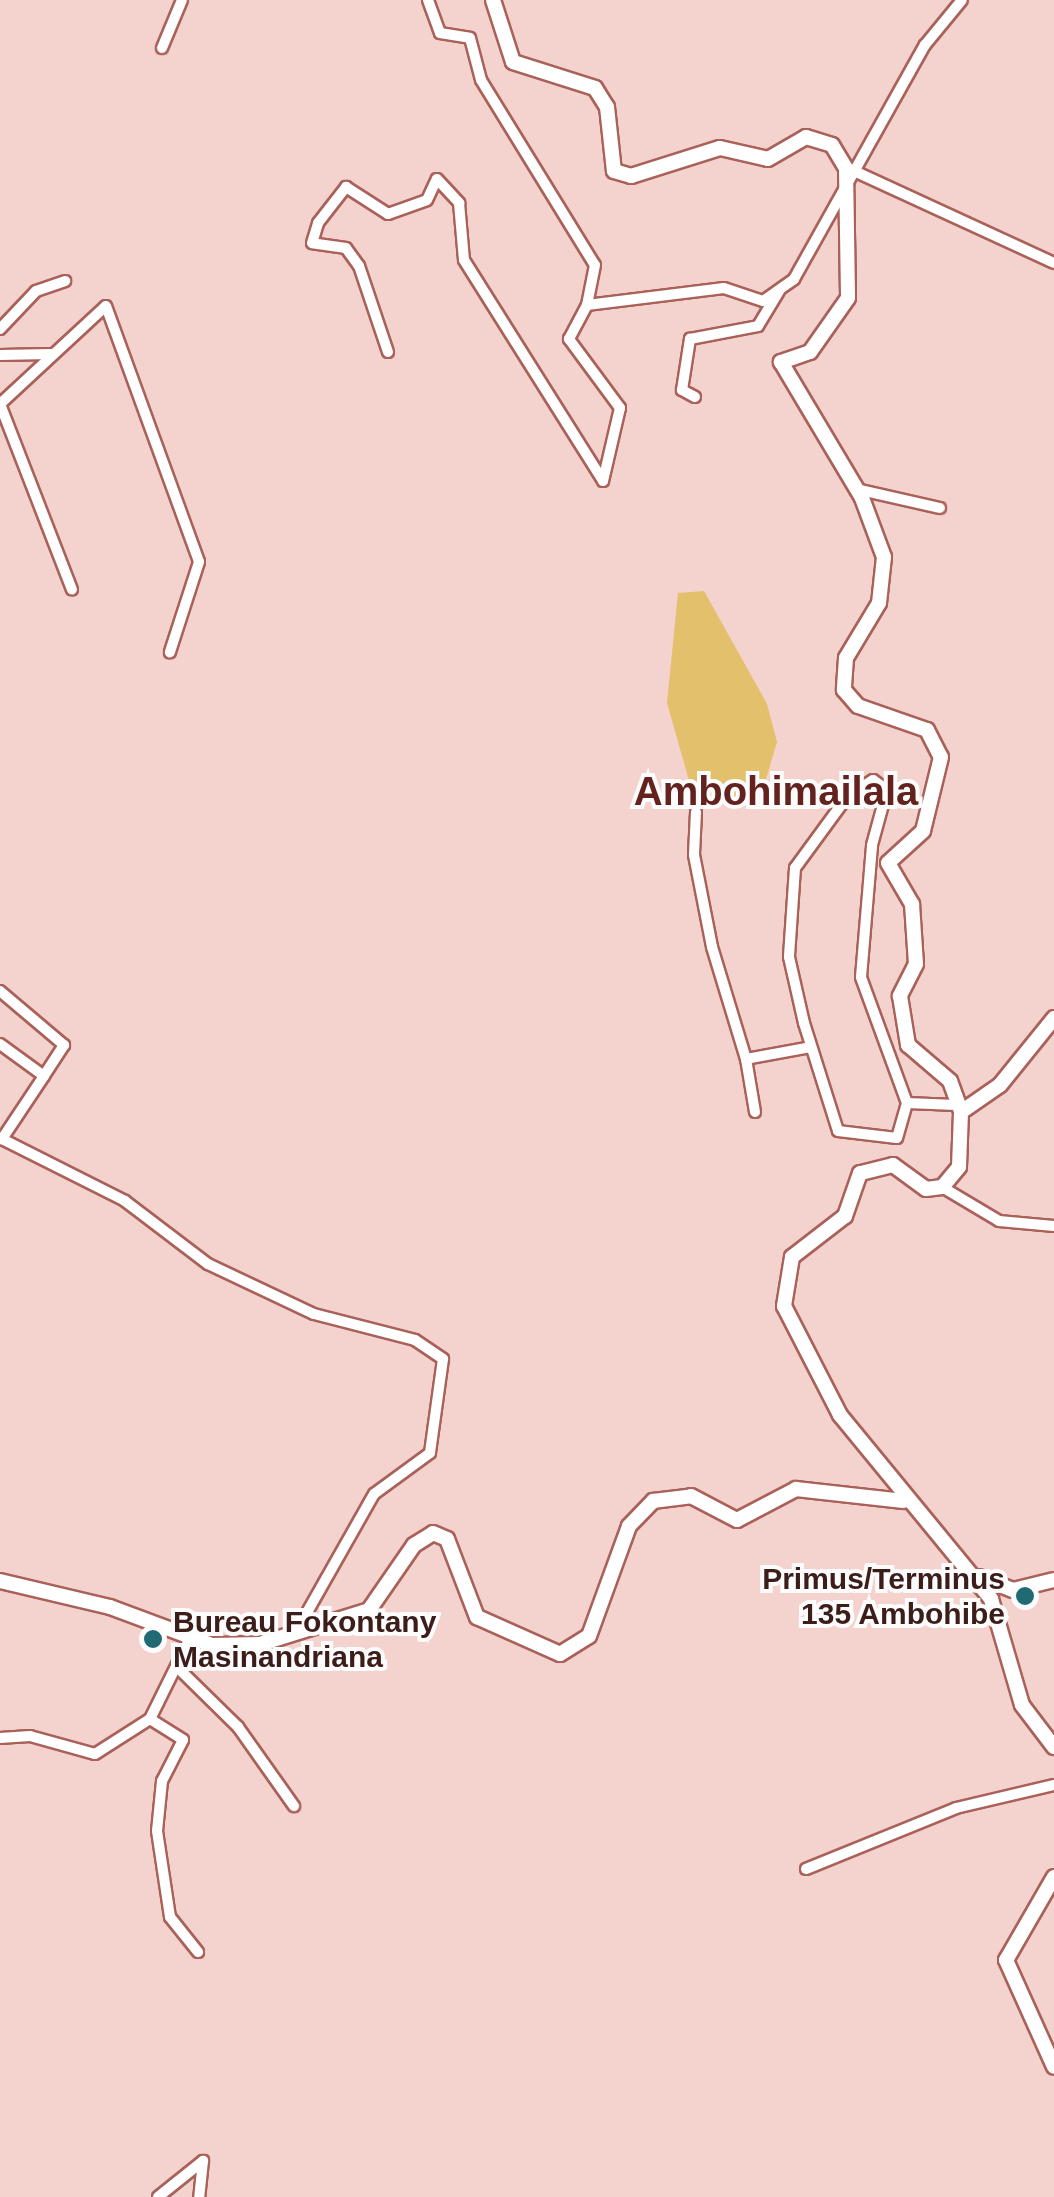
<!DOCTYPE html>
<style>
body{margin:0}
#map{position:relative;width:1054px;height:2197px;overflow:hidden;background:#f4d2ce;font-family:Arial,sans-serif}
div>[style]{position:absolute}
.green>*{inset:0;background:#e3c06c}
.roads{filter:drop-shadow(2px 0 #a96159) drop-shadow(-2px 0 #a96159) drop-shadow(0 2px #a96159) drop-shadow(0 -2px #a96159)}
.street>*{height:10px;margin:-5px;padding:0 5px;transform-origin:5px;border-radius:5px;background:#fff}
.secondary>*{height:14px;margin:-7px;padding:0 7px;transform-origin:7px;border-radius:7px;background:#fff}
.dots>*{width:28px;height:28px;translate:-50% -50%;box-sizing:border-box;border:5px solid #fcfcfc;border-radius:50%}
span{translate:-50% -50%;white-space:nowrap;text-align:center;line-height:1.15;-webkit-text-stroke:8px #fcfcfc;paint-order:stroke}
.poi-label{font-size:30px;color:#3b1d1a;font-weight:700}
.right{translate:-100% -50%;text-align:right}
.left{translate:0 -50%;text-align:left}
.district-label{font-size:40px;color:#63221e;font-weight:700}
</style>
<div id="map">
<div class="green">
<div style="clip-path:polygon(704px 591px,767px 704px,777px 742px,766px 779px,744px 800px,694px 798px,667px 703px,678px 593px)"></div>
</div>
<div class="roads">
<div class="street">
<div style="left:428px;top:0;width:35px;rotate:70deg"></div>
<div style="left:440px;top:33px;width:30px;rotate:9deg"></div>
<div style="left:470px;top:38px;width:43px;rotate:75.3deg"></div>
<div style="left:481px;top:80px;width:217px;rotate:58.4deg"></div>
<div style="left:595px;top:265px;width:41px;rotate:101.3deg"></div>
<div style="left:162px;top:48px;width:52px;rotate:-67.4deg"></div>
<div style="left:854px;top:171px;width:220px;rotate:24.7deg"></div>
<div style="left:0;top:329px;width:52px;rotate:-46.5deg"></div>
<div style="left:36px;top:291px;width:31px;rotate:-19deg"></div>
<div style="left:388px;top:352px;width:91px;rotate:-108.6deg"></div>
<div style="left:359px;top:266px;width:22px;rotate:-126deg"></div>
<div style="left:346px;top:248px;width:34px;rotate:-172deg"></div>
<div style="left:312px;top:243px;width:21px;rotate:-73deg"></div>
<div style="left:318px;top:223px;width:46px;rotate:-52.1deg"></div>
<div style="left:346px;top:187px;width:50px;rotate:32.7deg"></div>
<div style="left:388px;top:214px;width:41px;rotate:-19.7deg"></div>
<div style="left:427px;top:200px;width:23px;rotate:-65deg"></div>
<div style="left:437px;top:179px;width:33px;rotate:47deg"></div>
<div style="left:459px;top:203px;width:57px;rotate:85deg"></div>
<div style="left:464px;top:260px;width:261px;rotate:57.8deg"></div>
<div style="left:0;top:355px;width:50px;rotate:-1.1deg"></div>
<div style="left:695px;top:397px;width:15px;rotate:-152deg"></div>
<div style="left:682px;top:390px;width:52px;rotate:-81.1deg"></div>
<div style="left:690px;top:339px;width:69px;rotate:-10.8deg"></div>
<div style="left:758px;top:326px;width:41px;rotate:-59deg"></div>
<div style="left:0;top:404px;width:144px;rotate:-42.8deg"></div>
<div style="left:106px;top:306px;width:272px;rotate:70deg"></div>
<div style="left:199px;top:562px;width:95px;rotate:107.9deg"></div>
<div style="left:0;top:404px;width:199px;rotate:68.8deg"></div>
<div style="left:603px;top:481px;width:75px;rotate:-76.9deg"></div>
<div style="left:620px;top:408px;width:86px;rotate:-126.5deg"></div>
<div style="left:569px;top:339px;width:38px;rotate:-62deg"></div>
<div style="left:587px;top:305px;width:138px;rotate:-7.1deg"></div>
<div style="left:724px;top:288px;width:41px;rotate:18.4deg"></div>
<div style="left:763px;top:301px;width:38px;rotate:-35deg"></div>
<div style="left:794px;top:279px;width:268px;rotate:-60.8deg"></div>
<div style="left:925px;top:45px;width:58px;rotate:-50.6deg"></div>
<div style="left:856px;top:489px;width:86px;rotate:12.7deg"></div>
<div style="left:696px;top:812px;width:43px;rotate:92.7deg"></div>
<div style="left:694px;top:855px;width:94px;rotate:78.9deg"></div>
<div style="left:712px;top:947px;width:117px;rotate:73.1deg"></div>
<div style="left:0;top:991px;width:84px;rotate:40.2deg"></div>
<div style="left:64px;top:1045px;width:37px;rotate:123deg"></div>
<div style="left:0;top:1044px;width:54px;rotate:36deg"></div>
<div style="left:44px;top:1076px;width:76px;rotate:123.7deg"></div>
<div style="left:907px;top:1103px;width:134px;rotate:-110.1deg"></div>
<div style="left:861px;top:977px;width:132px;rotate:-85.2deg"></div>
<div style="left:872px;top:845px;width:57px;rotate:-74.7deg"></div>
<div style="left:887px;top:790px;width:17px;rotate:-144deg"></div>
<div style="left:873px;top:780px;width:31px;rotate:147deg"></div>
<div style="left:847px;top:797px;width:88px;rotate:126.2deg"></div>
<div style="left:795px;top:868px;width:89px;rotate:93.9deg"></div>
<div style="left:789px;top:957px;width:68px;rotate:77.2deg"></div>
<div style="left:804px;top:1023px;width:113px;rotate:72.5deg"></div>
<div style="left:838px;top:1131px;width:59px;rotate:6.8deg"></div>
<div style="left:897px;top:1138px;width:36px;rotate:-74deg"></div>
<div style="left:907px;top:1103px;width:49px;rotate:2.3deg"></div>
<div style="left:755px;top:1112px;width:54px;rotate:-99.6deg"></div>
<div style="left:746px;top:1059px;width:66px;rotate:-10.5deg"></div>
<div style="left:0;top:1138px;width:140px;rotate:26.7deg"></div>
<div style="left:125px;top:1201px;width:104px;rotate:37.2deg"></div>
<div style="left:208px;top:1264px;width:117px;rotate:25.3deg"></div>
<div style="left:314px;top:1314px;width:104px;rotate:14.4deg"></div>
<div style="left:415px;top:1340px;width:34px;rotate:34deg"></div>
<div style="left:443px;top:1359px;width:95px;rotate:97.9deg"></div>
<div style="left:430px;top:1453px;width:69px;rotate:143.8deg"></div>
<div style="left:374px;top:1494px;width:156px;rotate:119.5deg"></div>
<div style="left:942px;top:1187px;width:66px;rotate:30.8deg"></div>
<div style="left:999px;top:1221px;width:55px;rotate:5.2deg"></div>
<div style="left:190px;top:1638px;width:90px;rotate:116.3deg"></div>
<div style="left:150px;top:1719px;width:39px;rotate:32deg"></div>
<div style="left:183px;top:1740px;width:46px;rotate:117.1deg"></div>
<div style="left:162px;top:1781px;width:50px;rotate:95.7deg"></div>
<div style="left:157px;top:1831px;width:87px;rotate:81.4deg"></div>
<div style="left:170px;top:1917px;width:45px;rotate:51.3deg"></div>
<div style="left:179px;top:1669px;width:83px;rotate:44.5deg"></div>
<div style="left:238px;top:1727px;width:97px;rotate:54.7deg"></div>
<div style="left:0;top:1738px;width:30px;rotate:-4deg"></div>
<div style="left:30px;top:1736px;width:67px;rotate:15.5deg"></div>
<div style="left:95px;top:1754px;width:65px;rotate:-32.5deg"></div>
<div style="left:806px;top:1869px;width:162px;rotate:-22.1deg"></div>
<div style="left:956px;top:1808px;width:101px;rotate:-13.2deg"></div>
<div style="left:158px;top:2197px;width:58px;rotate:-38.7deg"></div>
<div style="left:203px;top:2161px;width:36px;rotate:96deg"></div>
</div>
<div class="secondary">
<div style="left:493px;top:0;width:65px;rotate:72.1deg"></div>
<div style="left:513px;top:62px;width:86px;rotate:17.6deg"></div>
<div style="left:595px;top:88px;width:22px;rotate:58deg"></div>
<div style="left:607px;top:107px;width:64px;rotate:83.8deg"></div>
<div style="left:614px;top:171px;width:18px;rotate:16deg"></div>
<div style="left:631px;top:176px;width:93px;rotate:-17.5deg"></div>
<div style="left:720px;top:148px;width:49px;rotate:12.9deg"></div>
<div style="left:768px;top:159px;width:44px;rotate:-30.1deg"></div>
<div style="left:806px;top:137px;width:27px;rotate:17deg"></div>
<div style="left:832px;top:145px;width:27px;rotate:59deg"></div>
<div style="left:846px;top:168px;width:130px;rotate:89.1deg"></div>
<div style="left:848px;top:298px;width:66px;rotate:125.1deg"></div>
<div style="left:810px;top:352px;width:31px;rotate:161deg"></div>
<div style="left:781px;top:362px;width:158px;rotate:59.2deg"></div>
<div style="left:862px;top:498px;width:63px;rotate:69.6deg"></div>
<div style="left:884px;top:557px;width:46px;rotate:96.2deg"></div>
<div style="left:879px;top:603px;width:64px;rotate:121deg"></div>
<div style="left:846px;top:658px;width:32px;rotate:94deg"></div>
<div style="left:844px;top:690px;width:21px;rotate:49deg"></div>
<div style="left:858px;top:706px;width:73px;rotate:19.2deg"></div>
<div style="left:927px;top:730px;width:30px;rotate:63deg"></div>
<div style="left:941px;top:757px;width:76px;rotate:103.7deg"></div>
<div style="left:923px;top:831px;width:47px;rotate:137.6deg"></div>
<div style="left:888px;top:863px;width:48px;rotate:59.7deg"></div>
<div style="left:912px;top:904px;width:60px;rotate:86.2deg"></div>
<div style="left:916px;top:964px;width:36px;rotate:117deg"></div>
<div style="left:900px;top:996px;width:50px;rotate:80.7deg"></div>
<div style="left:908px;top:1045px;width:55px;rotate:40.6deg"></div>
<div style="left:950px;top:1081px;width:33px;rotate:70deg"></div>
<div style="left:961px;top:1112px;width:55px;rotate:92.1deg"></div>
<div style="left:959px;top:1167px;width:26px;rotate:130deg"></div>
<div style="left:942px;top:1187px;width:16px;rotate:173deg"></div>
<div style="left:926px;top:1189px;width:41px;rotate:-144deg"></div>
<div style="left:893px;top:1165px;width:34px;rotate:166deg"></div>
<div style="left:860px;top:1173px;width:46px;rotate:109.2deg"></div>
<div style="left:845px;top:1216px;width:67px;rotate:142.3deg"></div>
<div style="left:792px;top:1257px;width:50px;rotate:99.3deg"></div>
<div style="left:784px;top:1306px;width:123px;rotate:62.8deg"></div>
<div style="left:840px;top:1415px;width:238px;rotate:50.6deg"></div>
<div style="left:991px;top:1599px;width:110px;rotate:73.7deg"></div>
<div style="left:1022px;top:1705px;width:53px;rotate:52.7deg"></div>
<div style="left:961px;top:1112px;width:47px;rotate:-34.7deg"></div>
<div style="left:1000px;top:1085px;width:86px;rotate:-51.1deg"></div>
<div style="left:979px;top:1577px;width:36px;rotate:21deg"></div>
<div style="left:1013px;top:1590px;width:42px;rotate:-13.7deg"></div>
<div style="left:0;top:1581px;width:113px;rotate:13.3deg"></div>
<div style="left:110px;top:1607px;width:109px;rotate:20.4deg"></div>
<div style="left:212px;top:1645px;width:48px;rotate:-1.2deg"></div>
<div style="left:260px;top:1644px;width:114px;rotate:-17.3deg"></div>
<div style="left:369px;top:1610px;width:79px;rotate:-55.3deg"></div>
<div style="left:414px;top:1545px;width:22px;rotate:-32deg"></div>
<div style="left:433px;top:1533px;width:15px;rotate:23deg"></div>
<div style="left:447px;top:1539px;width:84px;rotate:69deg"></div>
<div style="left:477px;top:1617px;width:91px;rotate:24deg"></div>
<div style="left:560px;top:1654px;width:34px;rotate:-32deg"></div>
<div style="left:589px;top:1636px;width:117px;rotate:-70deg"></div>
<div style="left:629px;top:1526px;width:35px;rotate:-46deg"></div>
<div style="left:653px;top:1501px;width:38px;rotate:-7deg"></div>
<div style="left:691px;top:1496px;width:52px;rotate:27.6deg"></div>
<div style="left:737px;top:1520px;width:67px;rotate:-27.7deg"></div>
<div style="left:796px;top:1489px;width:108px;rotate:6.4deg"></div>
<div style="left:1054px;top:1877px;width:96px;rotate:120deg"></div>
<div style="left:1006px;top:1960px;width:117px;rotate:65.8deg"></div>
</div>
</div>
<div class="dots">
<div style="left:1025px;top:1596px;background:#1f6a73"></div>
<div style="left:153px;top:1639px;background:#1f6a73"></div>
</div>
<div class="poi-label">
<span class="right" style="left:1005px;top:1596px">Primus/Terminus<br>135 Ambohibe</span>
<span class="left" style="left:173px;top:1639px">Bureau Fokontany<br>Masinandriana</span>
</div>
<div class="district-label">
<span style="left:776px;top:791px">Ambohimailala</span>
</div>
</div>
